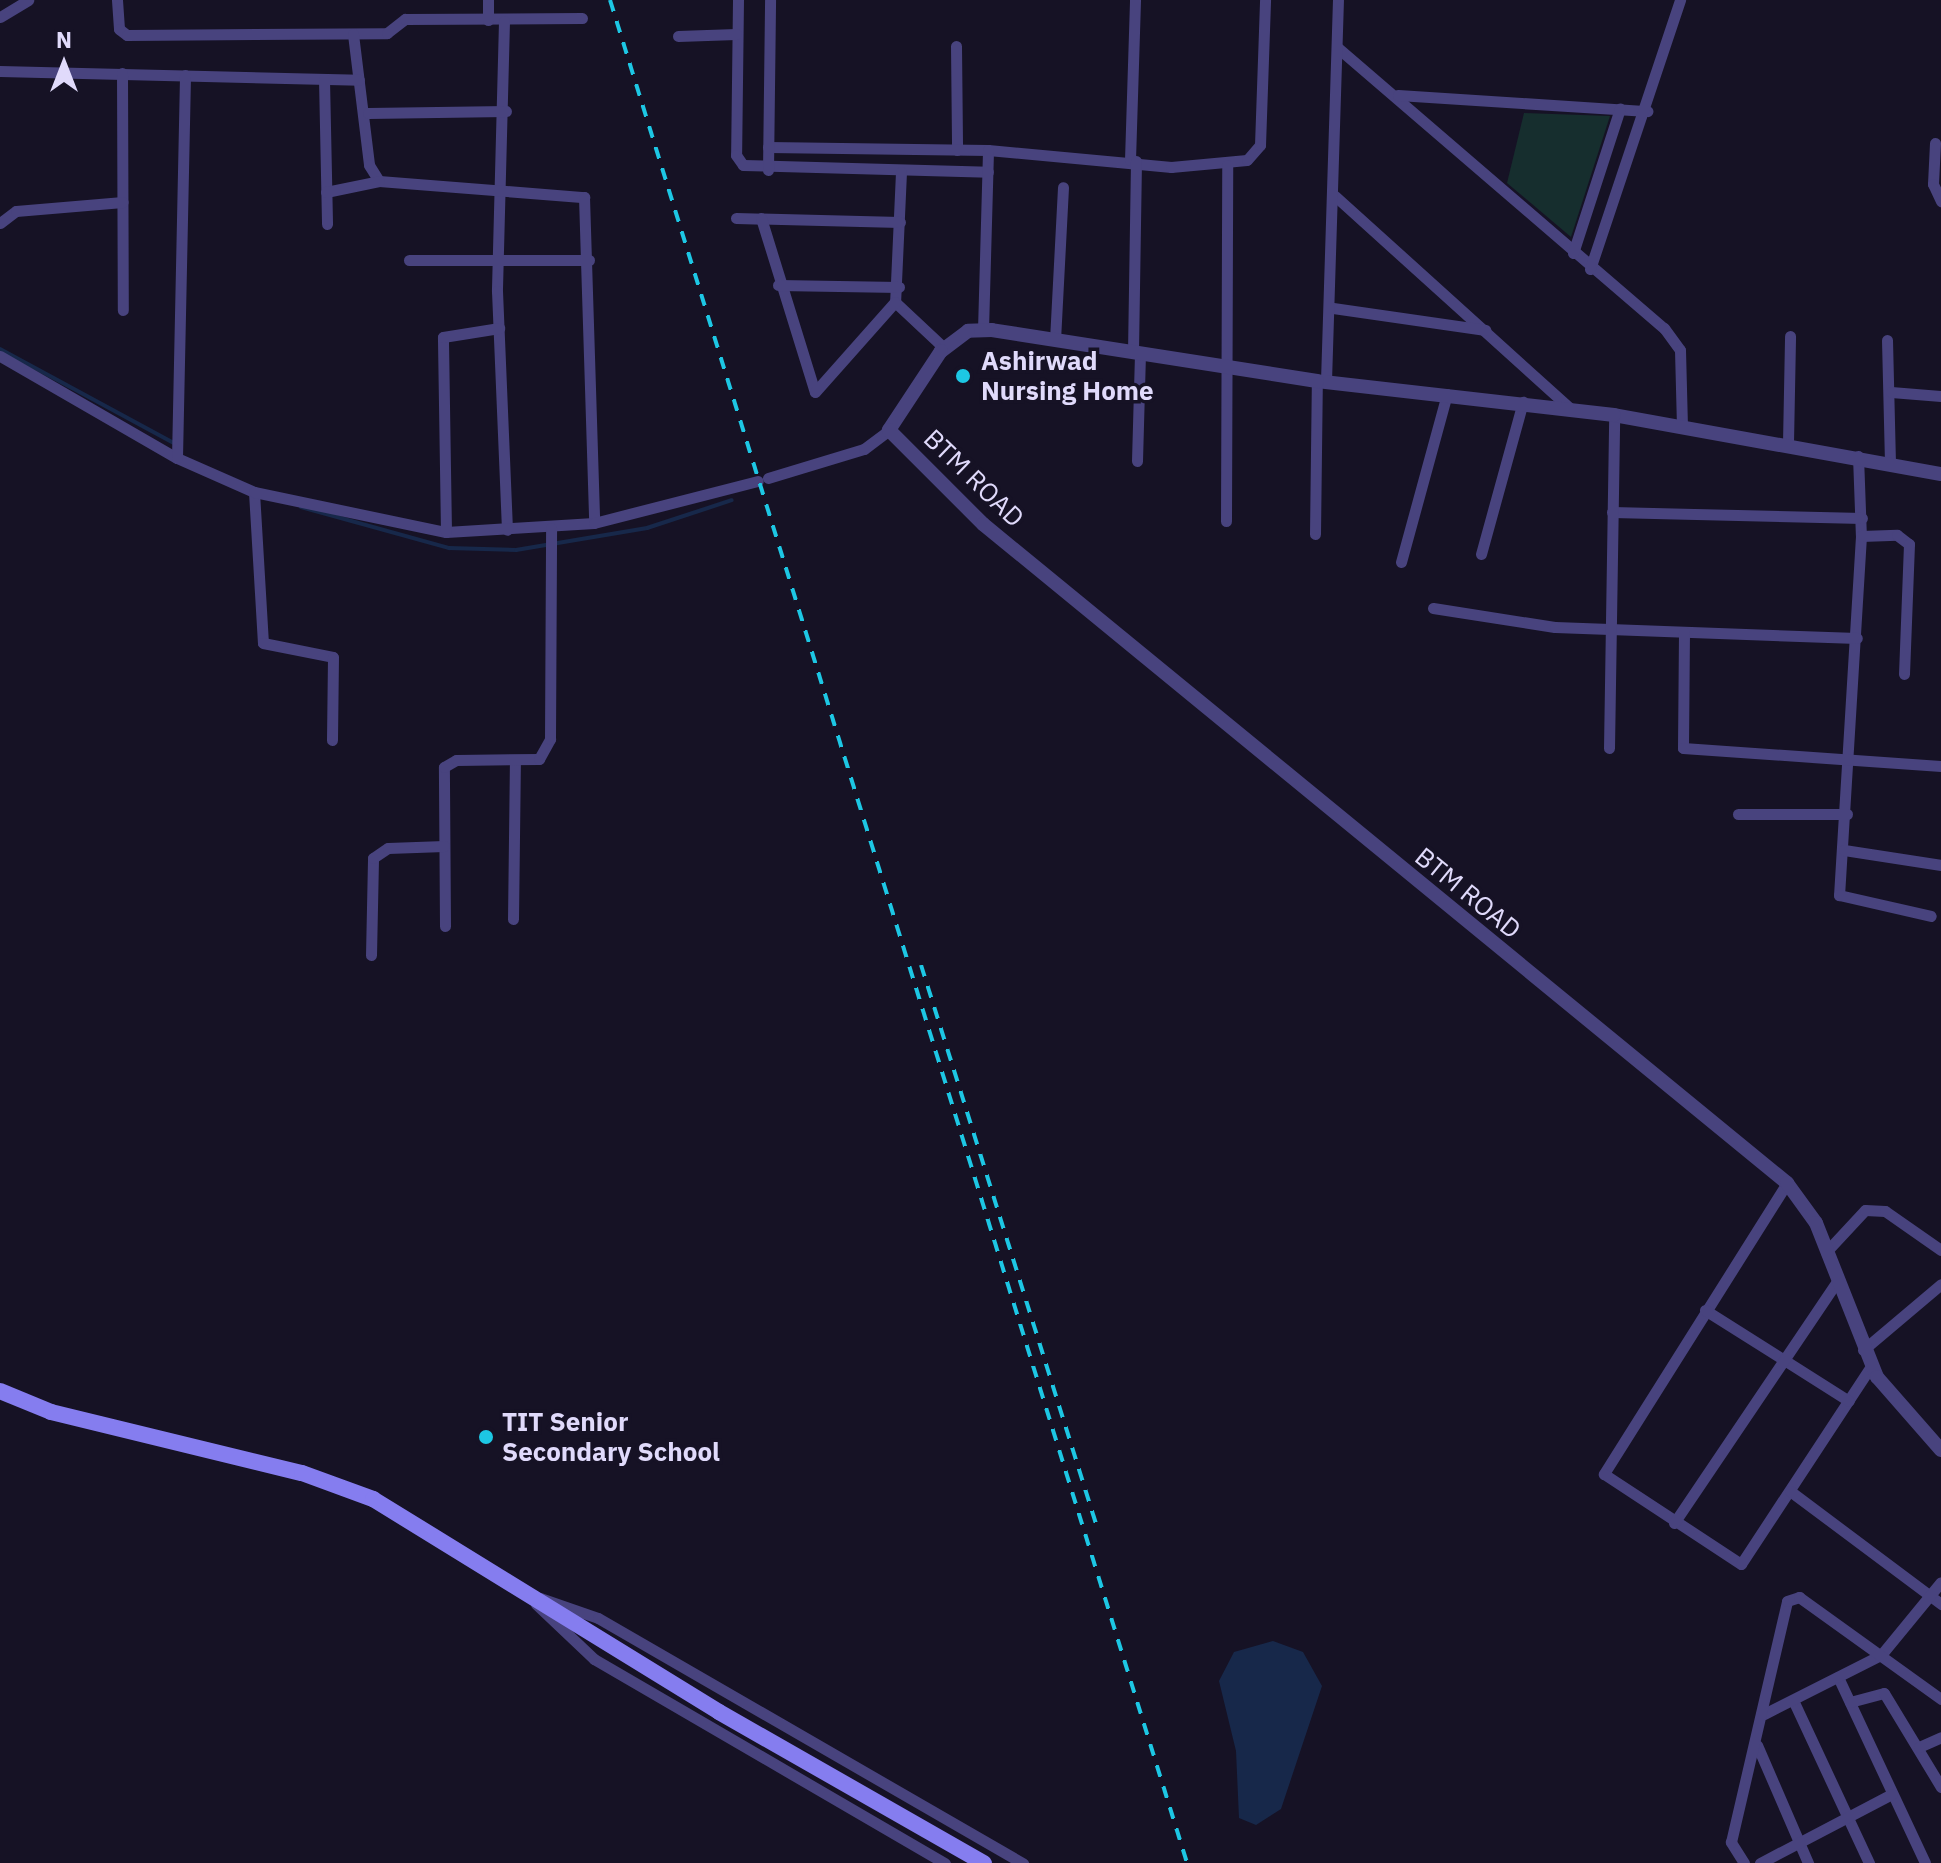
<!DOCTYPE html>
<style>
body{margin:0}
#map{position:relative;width:1941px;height:1863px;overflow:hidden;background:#161225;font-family:"IBM Plex Sans",sans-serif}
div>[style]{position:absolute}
.green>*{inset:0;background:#162e2e}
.water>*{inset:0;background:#17284a}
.stream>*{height:4px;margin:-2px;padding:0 2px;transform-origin:2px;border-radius:2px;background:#17284a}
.minor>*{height:11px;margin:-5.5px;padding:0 5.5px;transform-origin:5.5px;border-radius:5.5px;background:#48437e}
.tertiary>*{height:14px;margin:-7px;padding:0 7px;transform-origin:7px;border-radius:7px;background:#48437e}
.secondary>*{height:16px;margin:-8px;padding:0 8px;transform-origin:8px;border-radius:8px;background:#857def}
.rail>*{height:4px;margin-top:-2px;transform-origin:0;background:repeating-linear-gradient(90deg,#1dc7e4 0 12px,transparent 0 22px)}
.dots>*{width:22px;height:22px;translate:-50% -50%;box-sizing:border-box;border:4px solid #161225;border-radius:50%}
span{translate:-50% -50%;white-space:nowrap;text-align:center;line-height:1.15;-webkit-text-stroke:7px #161225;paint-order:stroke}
.poi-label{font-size:26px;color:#e0dafb;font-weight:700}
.left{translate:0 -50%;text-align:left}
.street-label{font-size:26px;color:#e0dafb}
.north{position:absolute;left:24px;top:24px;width:80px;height:80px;-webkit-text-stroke:6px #161225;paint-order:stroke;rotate:0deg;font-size:22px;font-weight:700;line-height:32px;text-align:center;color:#e0dafb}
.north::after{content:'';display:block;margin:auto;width:28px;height:36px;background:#e0dafb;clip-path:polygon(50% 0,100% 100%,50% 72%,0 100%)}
</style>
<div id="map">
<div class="green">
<div style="clip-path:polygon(1524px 113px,1610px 116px,1571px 237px,1507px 183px)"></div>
</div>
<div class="water">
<div style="clip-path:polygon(1273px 1641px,1303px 1652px,1322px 1686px,1281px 1809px,1256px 1825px,1239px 1818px,1236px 1751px,1219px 1681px,1234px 1652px)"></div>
</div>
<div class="stream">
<div style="left:0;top:349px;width:198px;rotate:28.4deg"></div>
<div style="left:301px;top:507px;width:154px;rotate:15.5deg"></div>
<div style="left:449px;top:548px;width:67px;rotate:1.7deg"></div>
<div style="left:516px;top:550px;width:133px;rotate:-9.5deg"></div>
<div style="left:647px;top:528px;width:89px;rotate:-18.2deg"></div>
</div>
<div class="minor">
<div style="left:117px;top:0;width:29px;rotate:86deg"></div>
<div style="left:119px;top:29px;width:10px;rotate:37deg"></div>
<div style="left:127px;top:35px;width:260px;rotate:-0.4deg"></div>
<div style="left:387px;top:33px;width:23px;rotate:-38deg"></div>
<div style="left:405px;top:19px;width:177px;rotate:-0.3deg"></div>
<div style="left:488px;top:0;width:20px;rotate:90deg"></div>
<div style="left:738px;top:0;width:155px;rotate:90.7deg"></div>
<div style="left:736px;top:155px;width:12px;rotate:55deg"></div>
<div style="left:743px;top:165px;width:245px;rotate:1.6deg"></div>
<div style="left:0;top:17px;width:33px;rotate:-31deg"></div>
<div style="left:504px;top:21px;width:270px;rotate:91.5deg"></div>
<div style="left:497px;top:291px;width:239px;rotate:87.6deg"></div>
<div style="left:353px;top:34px;width:132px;rotate:83deg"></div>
<div style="left:369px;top:165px;width:19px;rotate:58deg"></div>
<div style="left:379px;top:181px;width:206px;rotate:4.5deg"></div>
<div style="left:584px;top:197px;width:326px;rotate:88.2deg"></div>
<div style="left:678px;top:36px;width:58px;rotate:-2deg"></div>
<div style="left:956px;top:46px;width:104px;rotate:89.4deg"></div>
<div style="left:1338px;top:48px;width:430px;rotate:40.7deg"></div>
<div style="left:1664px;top:328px;width:27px;rotate:54deg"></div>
<div style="left:1680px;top:350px;width:78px;rotate:88.5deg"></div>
<div style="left:0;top:71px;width:359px;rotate:1.4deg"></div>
<div style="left:122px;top:73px;width:237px;rotate:89.8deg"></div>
<div style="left:324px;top:79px;width:145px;rotate:88.8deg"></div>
<div style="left:1398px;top:95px;width:250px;rotate:3.7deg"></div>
<div style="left:368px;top:113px;width:138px;rotate:-0.8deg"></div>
<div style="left:1935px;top:143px;width:41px;rotate:92.8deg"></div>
<div style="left:1933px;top:184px;width:19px;rotate:65deg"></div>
<div style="left:768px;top:147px;width:220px;rotate:0.8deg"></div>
<div style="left:988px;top:150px;width:184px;rotate:5.3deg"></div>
<div style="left:1171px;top:167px;width:76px;rotate:-5.3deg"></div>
<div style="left:1247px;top:160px;width:20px;rotate:-49deg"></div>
<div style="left:1260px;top:145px;width:145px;rotate:-88deg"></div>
<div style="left:1130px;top:160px;width:160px;rotate:-88.2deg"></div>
<div style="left:768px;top:170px;width:170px;rotate:-89.3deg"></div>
<div style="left:901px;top:172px;width:130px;rotate:92.6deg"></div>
<div style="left:895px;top:302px;width:67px;rotate:43.2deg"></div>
<div style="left:326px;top:192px;width:54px;rotate:-11.7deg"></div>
<div style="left:1335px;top:196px;width:318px;rotate:42.1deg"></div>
<div style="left:736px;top:218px;width:164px;rotate:1.4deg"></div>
<div style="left:761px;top:218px;width:182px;rotate:72.8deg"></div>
<div style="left:815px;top:392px;width:120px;rotate:-48.4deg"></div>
<div style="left:0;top:223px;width:20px;rotate:-37deg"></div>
<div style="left:16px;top:211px;width:107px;rotate:-4.8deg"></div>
<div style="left:1573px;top:253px;width:152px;rotate:-72deg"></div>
<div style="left:409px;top:260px;width:180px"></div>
<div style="left:1590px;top:269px;width:284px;rotate:-71.5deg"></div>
<div style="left:778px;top:285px;width:121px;rotate:0.9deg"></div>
<div style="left:1333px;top:308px;width:154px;rotate:8.2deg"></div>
<div style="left:983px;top:330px;width:180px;rotate:-88.4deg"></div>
<div style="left:1055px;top:340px;width:153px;rotate:-87deg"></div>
<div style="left:1887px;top:340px;width:122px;rotate:88.6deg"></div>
<div style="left:1133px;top:352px;width:191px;rotate:-89.1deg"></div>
<div style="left:0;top:356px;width:204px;rotate:30deg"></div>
<div style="left:177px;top:458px;width:84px;rotate:23.8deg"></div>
<div style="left:254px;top:492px;width:151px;rotate:86.6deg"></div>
<div style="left:263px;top:643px;width:71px;rotate:11.3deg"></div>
<div style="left:333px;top:657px;width:83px;rotate:90.7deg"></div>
<div style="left:1326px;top:381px;width:381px;rotate:-88.2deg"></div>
<div style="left:1891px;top:392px;width:50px;rotate:4.6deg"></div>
<div style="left:1788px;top:443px;width:107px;rotate:-88.9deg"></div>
<div style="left:1858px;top:456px;width:80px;rotate:87.9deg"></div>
<div style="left:1861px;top:536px;width:360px;rotate:93.5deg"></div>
<div style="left:1839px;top:895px;width:94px;rotate:12.9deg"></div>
<div style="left:177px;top:458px;width:383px;rotate:-88.8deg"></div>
<div style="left:1137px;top:461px;width:107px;rotate:-88.4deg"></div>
<div style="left:768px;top:478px;width:100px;rotate:-16.8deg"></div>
<div style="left:864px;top:449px;width:31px;rotate:-37deg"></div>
<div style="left:254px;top:492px;width:196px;rotate:11.8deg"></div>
<div style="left:446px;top:532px;width:148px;rotate:-3.5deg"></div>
<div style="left:594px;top:523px;width:169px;rotate:-14.4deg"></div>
<div style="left:1612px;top:512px;width:250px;rotate:1.4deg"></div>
<div style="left:1226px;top:521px;width:356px;rotate:-89.8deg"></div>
<div style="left:446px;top:532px;width:195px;rotate:-90.9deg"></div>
<div style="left:443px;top:337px;width:57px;rotate:-9.1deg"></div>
<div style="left:1315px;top:534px;width:153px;rotate:-89.3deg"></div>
<div style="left:1861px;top:536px;width:36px;rotate:-2deg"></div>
<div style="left:1897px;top:535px;width:15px;rotate:37deg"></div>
<div style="left:1909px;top:544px;width:130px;rotate:92.2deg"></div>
<div style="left:1481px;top:554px;width:158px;rotate:-74.6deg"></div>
<div style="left:1401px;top:562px;width:174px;rotate:-74.7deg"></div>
<div style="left:1433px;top:608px;width:123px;rotate:8.9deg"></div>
<div style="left:1555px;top:627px;width:302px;rotate:2.1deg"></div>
<div style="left:1684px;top:632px;width:116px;rotate:90.5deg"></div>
<div style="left:1683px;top:748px;width:259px;rotate:4deg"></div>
<div style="left:1609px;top:748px;width:333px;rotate:-89.1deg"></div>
<div style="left:1738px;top:814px;width:109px"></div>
<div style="left:1844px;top:850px;width:98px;rotate:8.8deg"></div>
<div style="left:513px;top:919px;width:156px;rotate:-89.3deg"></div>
<div style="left:445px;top:926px;width:159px;rotate:-90.4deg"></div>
<div style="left:444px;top:767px;width:14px;rotate:-30deg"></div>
<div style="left:456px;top:760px;width:83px;rotate:-0.7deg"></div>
<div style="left:539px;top:759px;width:23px;rotate:-61deg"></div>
<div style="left:550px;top:739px;width:211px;rotate:-89.7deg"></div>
<div style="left:371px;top:955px;width:97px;rotate:-88.8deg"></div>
<div style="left:373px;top:858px;width:18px;rotate:-34deg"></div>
<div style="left:388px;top:848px;width:56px;rotate:-2deg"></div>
<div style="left:1787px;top:1183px;width:344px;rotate:122.2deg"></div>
<div style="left:1604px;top:1474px;width:164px;rotate:33.3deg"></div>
<div style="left:1741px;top:1564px;width:237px;rotate:-56.7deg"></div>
<div style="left:1826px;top:1252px;width:57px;rotate:-47.1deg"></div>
<div style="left:1865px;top:1210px;width:20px;rotate:3deg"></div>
<div style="left:1885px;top:1211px;width:68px;rotate:34.9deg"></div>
<div style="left:1705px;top:1310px;width:170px;rotate:32.3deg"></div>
<div style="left:1863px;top:1350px;width:102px;rotate:-40.2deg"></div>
<div style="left:1790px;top:1491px;width:189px;rotate:36.8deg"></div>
<div style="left:1674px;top:1523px;width:290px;rotate:-56deg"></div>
<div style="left:540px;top:1598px;width:61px;rotate:19deg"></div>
<div style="left:598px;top:1618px;width:491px;rotate:30deg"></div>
<div style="left:536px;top:1604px;width:80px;rotate:43.5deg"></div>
<div style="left:594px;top:1659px;width:406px;rotate:30.2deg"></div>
<div style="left:1838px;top:1677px;width:205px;rotate:64.9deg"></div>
<div style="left:1793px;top:1700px;width:180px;rotate:65deg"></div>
<div style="left:1850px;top:1702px;width:35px;rotate:-15deg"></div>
<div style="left:1884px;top:1693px;width:110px;rotate:58.8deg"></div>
<div style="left:1764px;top:1714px;width:131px;rotate:-26.8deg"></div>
<div style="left:1881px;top:1655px;width:94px;rotate:-50.6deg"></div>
<div style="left:1757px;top:1745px;width:129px;rotate:66.6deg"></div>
<div style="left:1919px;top:1747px;width:24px;rotate:-24deg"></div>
<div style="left:1744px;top:1863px;width:25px;rotate:-122deg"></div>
<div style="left:1731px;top:1842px;width:247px;rotate:-76.9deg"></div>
<div style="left:1787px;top:1601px;width:13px;rotate:-18deg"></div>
<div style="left:1799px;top:1597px;width:175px;rotate:35.7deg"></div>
<div style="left:1760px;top:1863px;width:149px;rotate:-27.6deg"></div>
</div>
<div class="tertiary">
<div style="left:1941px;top:474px;width:332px;rotate:-169.8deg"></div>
<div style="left:1614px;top:415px;width:299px;rotate:-173.5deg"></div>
<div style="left:1317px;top:381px;width:329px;rotate:-171.1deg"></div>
<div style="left:992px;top:330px;width:24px;rotate:178deg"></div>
<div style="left:968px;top:331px;width:34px;rotate:143deg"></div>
<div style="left:941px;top:351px;width:95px;rotate:123.4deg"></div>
<div style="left:889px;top:430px;width:133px;rotate:45deg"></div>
<div style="left:983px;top:524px;width:1040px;rotate:39.34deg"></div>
<div style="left:1787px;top:1183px;width:49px;rotate:54.1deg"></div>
<div style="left:1816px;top:1223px;width:166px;rotate:68.4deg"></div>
<div style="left:1877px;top:1377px;width:97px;rotate:48.8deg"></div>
</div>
<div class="secondary">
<div style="left:0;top:1391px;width:55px;rotate:22.4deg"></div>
<div style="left:51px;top:1412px;width:258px;rotate:13.7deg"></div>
<div style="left:302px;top:1473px;width:76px;rotate:20.1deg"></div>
<div style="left:373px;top:1499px;width:406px;rotate:31.6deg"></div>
<div style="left:719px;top:1712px;width:305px;rotate:29.7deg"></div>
</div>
<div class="rail">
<div style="left:610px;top:0;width:1950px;rotate:72.79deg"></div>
<div style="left:921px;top:965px;width:592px;rotate:72.61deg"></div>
</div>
<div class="dots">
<div style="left:963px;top:376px;background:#1dc7e4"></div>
<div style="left:486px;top:1437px;background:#1dc7e4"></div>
</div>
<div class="poi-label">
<span class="left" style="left:981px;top:376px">Ashirwad<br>Nursing Home</span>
<span class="left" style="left:502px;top:1437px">TIT Senior<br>Secondary School</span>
</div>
<div class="street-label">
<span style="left:974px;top:478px;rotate:44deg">BTM ROAD</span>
<span style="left:1468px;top:893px;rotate:39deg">BTM ROAD</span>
</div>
<div class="north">N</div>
</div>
